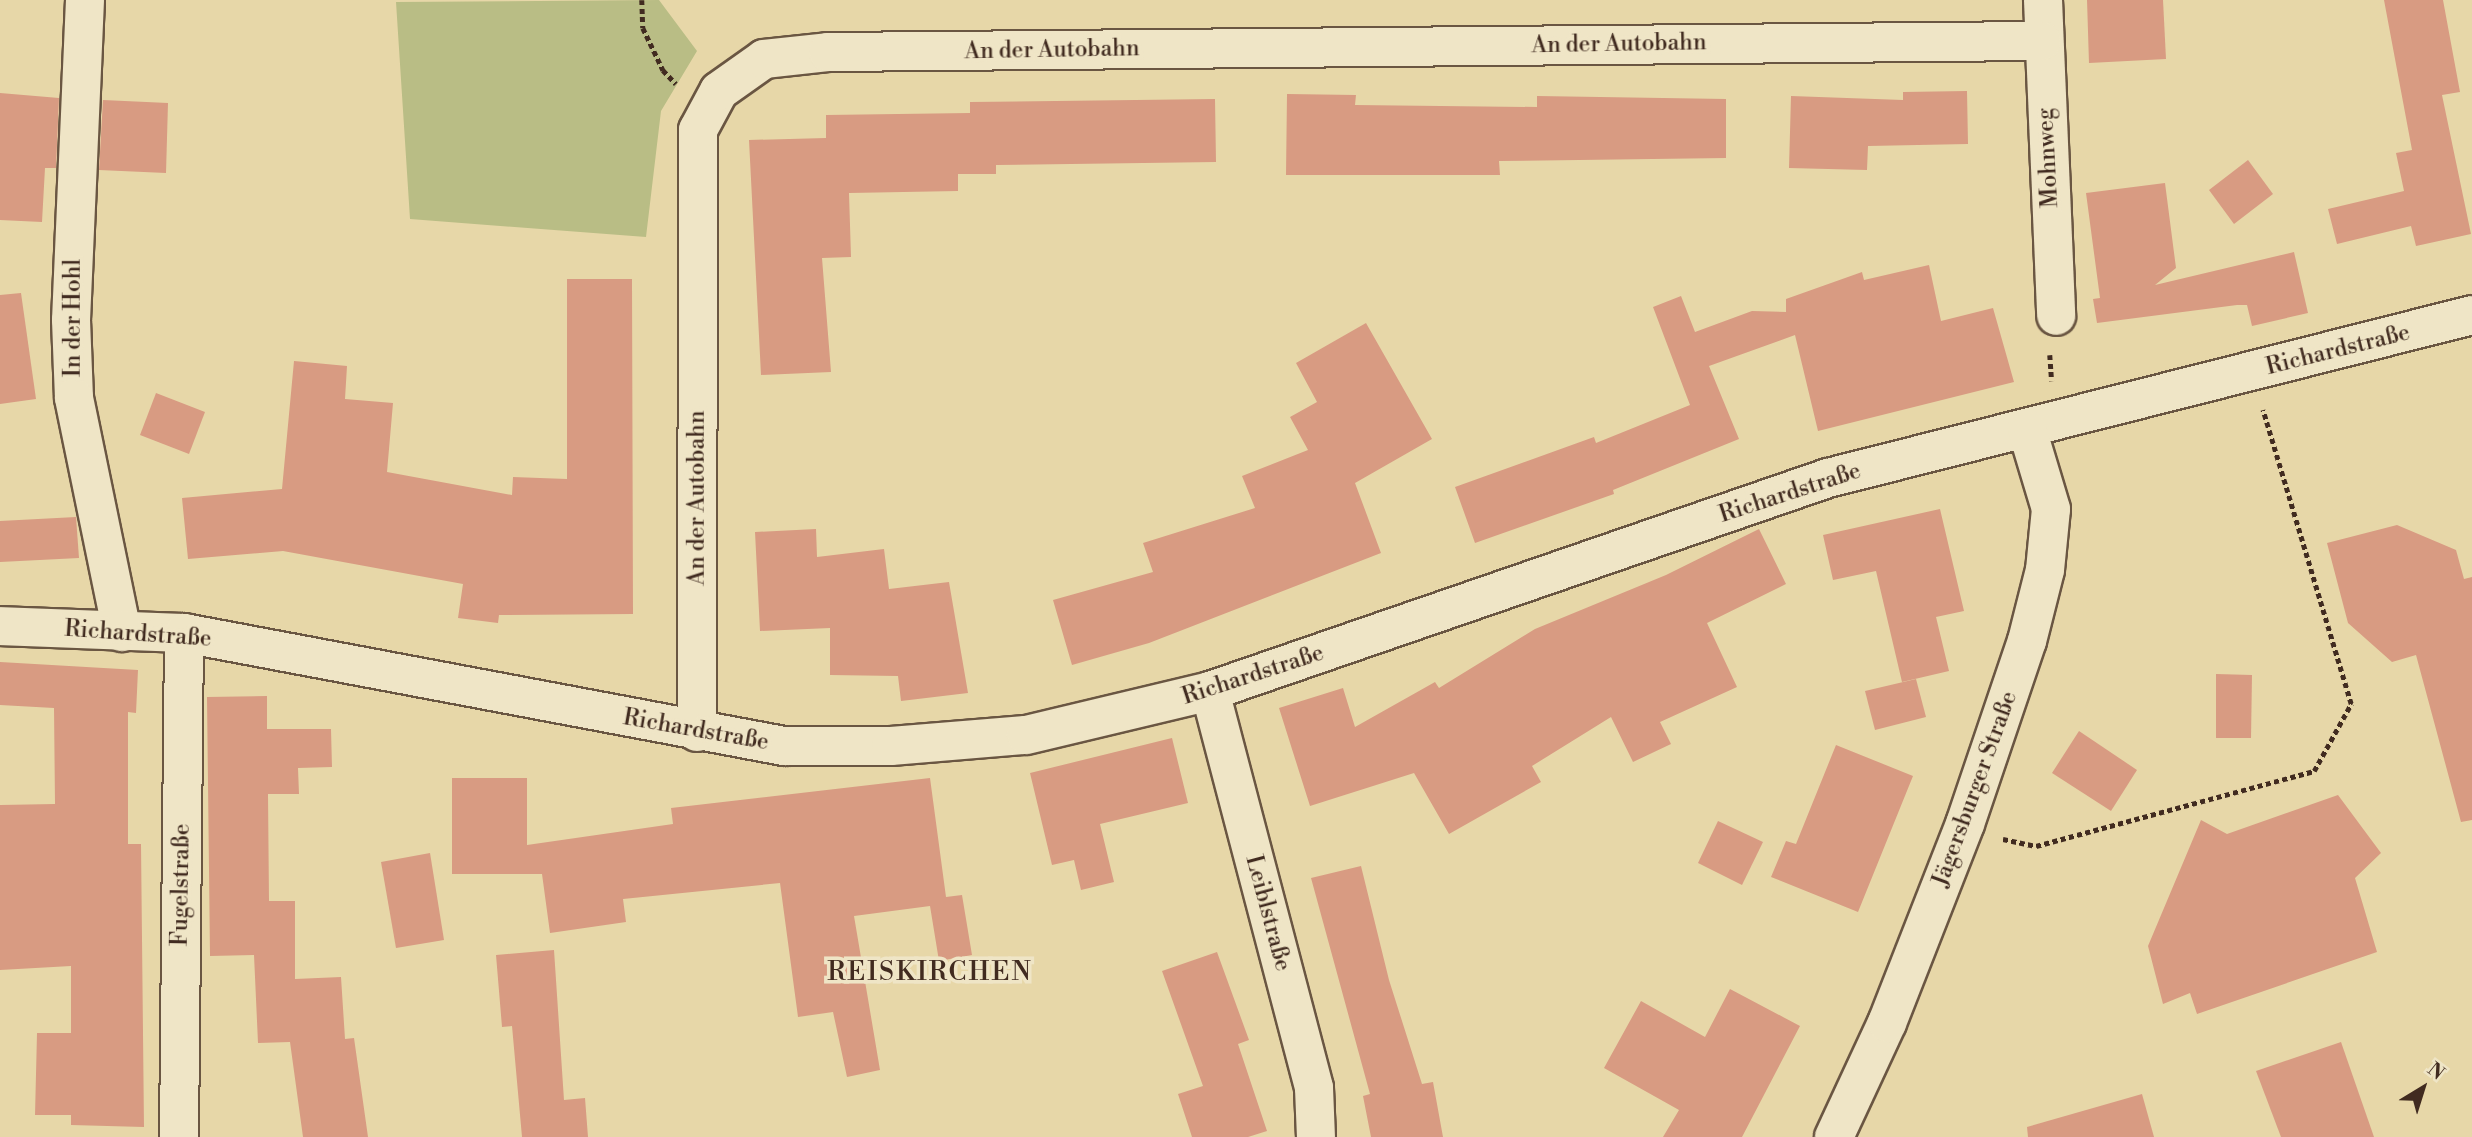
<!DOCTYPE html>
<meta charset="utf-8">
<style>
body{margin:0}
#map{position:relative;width:2472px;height:1137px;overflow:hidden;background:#e7d7a8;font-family:"Libre Bodoni",serif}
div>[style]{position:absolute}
.green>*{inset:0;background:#b9bd85}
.building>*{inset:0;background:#d89b82}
.path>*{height:4.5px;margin-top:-2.25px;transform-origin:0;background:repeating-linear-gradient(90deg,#412b20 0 5px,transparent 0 8.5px)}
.roads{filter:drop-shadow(2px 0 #6a5642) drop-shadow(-2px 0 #6a5642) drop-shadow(0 2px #6a5642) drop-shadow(0 -2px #6a5642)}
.street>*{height:38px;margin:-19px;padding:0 19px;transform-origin:19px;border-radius:19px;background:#efe5c6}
span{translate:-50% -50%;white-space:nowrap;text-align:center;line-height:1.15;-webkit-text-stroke:7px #efe5c6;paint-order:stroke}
.street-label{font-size:23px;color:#412b20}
.quarter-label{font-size:26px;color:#412b20;letter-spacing:2px}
.north{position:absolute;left:2388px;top:1053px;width:70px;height:70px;-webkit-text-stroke:5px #efe5c6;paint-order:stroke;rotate:38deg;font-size:19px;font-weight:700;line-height:28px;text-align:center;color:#412b20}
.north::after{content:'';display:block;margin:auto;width:24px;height:32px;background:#412b20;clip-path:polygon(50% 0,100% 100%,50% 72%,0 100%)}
</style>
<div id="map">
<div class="green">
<div style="clip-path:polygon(659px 0,697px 51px,661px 111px,646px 237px,410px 219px,396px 2px)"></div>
</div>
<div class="building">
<div style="clip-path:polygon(2087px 0,2163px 0,2166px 59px,2089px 63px)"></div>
<div style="clip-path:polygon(2384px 0,2443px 0,2460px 92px,2442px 95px,2471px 234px,2416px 246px,2411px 226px,2337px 244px,2328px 209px,2404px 191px,2396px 153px,2412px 150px)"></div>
<div style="clip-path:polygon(1967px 91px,1968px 144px,1868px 146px,1867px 170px,1789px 168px,1791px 96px,1903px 100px,1903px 92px)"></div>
<div style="clip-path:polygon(0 93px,59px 98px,56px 168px,45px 168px,42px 222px,0 220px)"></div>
<div style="clip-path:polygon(1287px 94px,1356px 95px,1355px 105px,1537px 107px,1537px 96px,1726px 99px,1726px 158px,1499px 161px,1500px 175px,1286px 175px)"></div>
<div style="clip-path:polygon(1215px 99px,1216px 162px,996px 165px,996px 174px,958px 174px,958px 191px,849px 193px,851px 257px,822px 258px,831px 372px,761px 375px,749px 140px,826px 138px,826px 115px,970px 113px,970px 102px)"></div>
<div style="clip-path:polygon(103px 100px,168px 103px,166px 173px,99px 170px)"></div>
<div style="clip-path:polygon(2248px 160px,2273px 194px,2234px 224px,2209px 190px)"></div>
<div style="clip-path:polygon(2165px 183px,2176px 268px,2155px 285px,2294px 252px,2308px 313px,2252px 326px,2247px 305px,2237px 305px,2097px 323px,2093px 299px,2100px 298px,2086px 193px)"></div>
<div style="clip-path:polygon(1929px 265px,1941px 321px,1993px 308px,2014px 382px,1818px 431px,1795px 335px,1709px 366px,1739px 439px,1613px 490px,1614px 494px,1475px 543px,1455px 487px,1594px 437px,1596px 443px,1690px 405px,1653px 307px,1681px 296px,1695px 332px,1752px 311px,1786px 312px,1786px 299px,1862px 272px,1864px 280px)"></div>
<div style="clip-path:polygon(567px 279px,632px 279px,633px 614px,499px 615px,498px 623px,458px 618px,463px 584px,283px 551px,188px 559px,182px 498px,282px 489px,294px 361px,347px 366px,345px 399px,393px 403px,387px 472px,512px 495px,513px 477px,567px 479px)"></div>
<div style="clip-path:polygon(21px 293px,36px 399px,0 404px,0 295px)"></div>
<div style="clip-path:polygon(1366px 323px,1432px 439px,1355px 483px,1381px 553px,1149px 643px,1072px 665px,1053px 600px,1153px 572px,1143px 543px,1255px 508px,1242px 476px,1308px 450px,1290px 417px,1317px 402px,1296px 363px)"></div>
<div style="clip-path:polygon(156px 393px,205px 412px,189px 454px,140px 435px)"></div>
<div style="clip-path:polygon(1940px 509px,1964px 611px,1936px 617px,1949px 671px,1902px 682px,1876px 571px,1833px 580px,1823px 535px)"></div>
<div style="clip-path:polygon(76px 517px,79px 558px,0 562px,0 521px)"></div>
<div style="clip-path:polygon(2397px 525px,2456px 550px,2464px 579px,2472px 577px,2472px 820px,2461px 822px,2416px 655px,2392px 662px,2348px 623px,2327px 543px)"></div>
<div style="clip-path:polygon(816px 529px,817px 557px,884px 549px,889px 589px,949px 582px,968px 693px,901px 701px,898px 676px,830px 675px,830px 628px,760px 631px,755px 532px)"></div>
<div style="clip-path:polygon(1759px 529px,1786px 584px,1707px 623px,1737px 687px,1660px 722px,1671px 744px,1633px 762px,1611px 717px,1532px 766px,1541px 782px,1449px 834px,1414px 773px,1310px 806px,1279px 708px,1343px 688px,1355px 727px,1435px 682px,1439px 688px,1535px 629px,1666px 575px)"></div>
<div style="clip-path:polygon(0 662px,138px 670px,136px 713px,128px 712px,128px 844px,141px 844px,144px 1127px,71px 1125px,71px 1115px,35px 1115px,37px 1033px,71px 1033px,71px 966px,0 970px,0 805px,55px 804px,54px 708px,0 705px)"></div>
<div style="clip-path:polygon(2216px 674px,2252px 675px,2251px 738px,2216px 738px)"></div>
<div style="clip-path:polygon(1916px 679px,1926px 717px,1875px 730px,1865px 691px)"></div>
<div style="clip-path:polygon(267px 696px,267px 729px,331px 729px,332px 767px,298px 768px,299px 794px,268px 794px,269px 901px,295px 901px,295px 979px,341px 977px,345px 1039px,354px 1038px,368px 1137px,303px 1137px,290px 1042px,258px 1043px,254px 955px,210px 956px,207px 697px)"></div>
<div style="clip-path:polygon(2079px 731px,2137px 770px,2111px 811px,2052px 773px)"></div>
<div style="clip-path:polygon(1172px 738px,1188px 803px,1100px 824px,1114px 882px,1081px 890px,1074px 860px,1052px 865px,1030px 773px)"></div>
<div style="clip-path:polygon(1836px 745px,1913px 776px,1858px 912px,1771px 877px,1786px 841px,1796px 844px)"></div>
<div style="clip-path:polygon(452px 778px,527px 778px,527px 845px,673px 824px,671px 808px,930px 778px,946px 897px,962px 895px,972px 955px,939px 961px,930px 906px,854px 916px,880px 1070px,847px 1077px,833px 1012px,798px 1017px,780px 883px,623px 899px,626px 922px,550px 933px,542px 874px,452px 874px)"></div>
<div style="clip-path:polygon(2338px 795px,2381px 853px,2355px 878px,2377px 952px,2197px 1014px,2190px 993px,2163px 1004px,2148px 946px,2201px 820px,2227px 834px)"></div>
<div style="clip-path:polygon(1718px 821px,1763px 842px,1742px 885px,1698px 863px)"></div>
<div style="clip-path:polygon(430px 853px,444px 940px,396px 948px,381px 862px)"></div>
<div style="clip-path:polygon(1361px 866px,1389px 980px,1422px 1084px,1433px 1082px,1443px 1137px,1371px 1137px,1363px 1096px,1370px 1094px,1311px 878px)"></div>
<div style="clip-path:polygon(554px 950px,564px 1100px,585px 1098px,588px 1137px,522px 1137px,512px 1026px,502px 1027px,496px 955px)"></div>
<div style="clip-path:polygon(1217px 952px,1249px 1040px,1238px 1044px,1267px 1131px,1248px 1137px,1192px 1137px,1178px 1094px,1203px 1086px,1162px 971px)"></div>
<div style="clip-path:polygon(1730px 989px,1800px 1026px,1742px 1137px,1663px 1137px,1679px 1110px,1604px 1068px,1641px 1001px,1705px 1037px)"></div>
<div style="clip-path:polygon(2341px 1042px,2374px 1137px,2281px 1137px,2256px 1071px)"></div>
<div style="clip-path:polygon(2142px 1094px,2154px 1137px,2028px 1137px,2027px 1127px)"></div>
</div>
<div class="path">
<div style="left:642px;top:0;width:28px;rotate:88deg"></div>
<div style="left:643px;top:28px;width:47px;rotate:64.5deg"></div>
<div style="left:663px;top:70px;width:19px;rotate:47deg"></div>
<div style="left:2050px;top:355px;width:26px;rotate:86deg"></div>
<div style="left:2003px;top:839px;width:34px;rotate:12deg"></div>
<div style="left:2036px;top:846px;width:288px;rotate:-15.1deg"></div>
<div style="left:2314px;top:771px;width:77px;rotate:-61.1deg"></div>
<div style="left:2351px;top:704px;width:307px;rotate:-106.7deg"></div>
</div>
<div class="roads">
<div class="street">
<div style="left:85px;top:0;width:320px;rotate:92.5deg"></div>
<div style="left:71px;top:320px;width:78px;rotate:87.8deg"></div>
<div style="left:74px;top:398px;width:239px;rotate:78.4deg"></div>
<div style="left:2043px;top:0;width:316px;rotate:87.6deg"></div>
<div style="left:0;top:626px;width:184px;rotate:2.2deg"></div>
<div style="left:184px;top:633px;width:611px;rotate:10.67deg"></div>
<div style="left:784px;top:746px;width:107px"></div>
<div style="left:891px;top:746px;width:135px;rotate:-4.7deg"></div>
<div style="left:1026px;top:735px;width:189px;rotate:-13.4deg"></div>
<div style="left:1210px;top:691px;width:654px;rotate:-19.02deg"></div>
<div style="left:1828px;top:478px;width:664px;rotate:-14.2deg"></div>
<div style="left:1210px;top:691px;width:410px;rotate:75.3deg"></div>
<div style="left:1314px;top:1088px;width:49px;rotate:87.7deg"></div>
<div style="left:697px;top:732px;width:602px;rotate:-89.9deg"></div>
<div style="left:698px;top:130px;width:44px;rotate:-61.7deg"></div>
<div style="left:719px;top:91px;width:55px;rotate:-35.4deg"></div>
<div style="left:764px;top:59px;width:64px;rotate:-6.2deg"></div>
<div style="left:828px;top:52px;width:1214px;rotate:-0.52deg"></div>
<div style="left:179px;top:1137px;width:504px;rotate:-89.43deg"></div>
<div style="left:1834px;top:1137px;width:126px;rotate:-65.1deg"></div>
<div style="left:1887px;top:1023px;width:214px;rotate:-68.6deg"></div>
<div style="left:1965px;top:824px;width:193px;rotate:-71.3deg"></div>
<div style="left:2027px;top:641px;width:73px;rotate:-75.8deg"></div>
<div style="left:2045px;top:570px;width:61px;rotate:-84.4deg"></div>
<div style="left:2051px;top:509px;width:84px;rotate:-106.7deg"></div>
</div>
</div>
<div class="street-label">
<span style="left:1619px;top:44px;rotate:-1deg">An der Autobahn</span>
<span style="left:1052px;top:50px;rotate:-1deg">An der Autobahn</span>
<span style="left:2048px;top:158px;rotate:-93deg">Mohnweg</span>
<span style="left:73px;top:318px;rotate:-90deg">In der Hohl</span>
<span style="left:2338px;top:350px;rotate:-14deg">Richardstraße</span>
<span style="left:1790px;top:493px;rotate:-18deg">Richardstraße</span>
<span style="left:697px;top:498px;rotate:-90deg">An der Autobahn</span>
<span style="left:138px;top:634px;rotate:4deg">Richardstraße</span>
<span style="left:1253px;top:675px;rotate:-18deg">Richardstraße</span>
<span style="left:696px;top:730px;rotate:10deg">Richardstraße</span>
<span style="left:1975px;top:789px;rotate:-70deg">Jägersburger Straße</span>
<span style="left:181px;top:885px;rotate:-89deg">Fugelstraße</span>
<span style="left:1268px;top:913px;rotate:75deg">Leiblstraße</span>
</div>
<div class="quarter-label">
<span style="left:930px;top:973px">REISKIRCHEN</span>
</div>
<div class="north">N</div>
</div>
